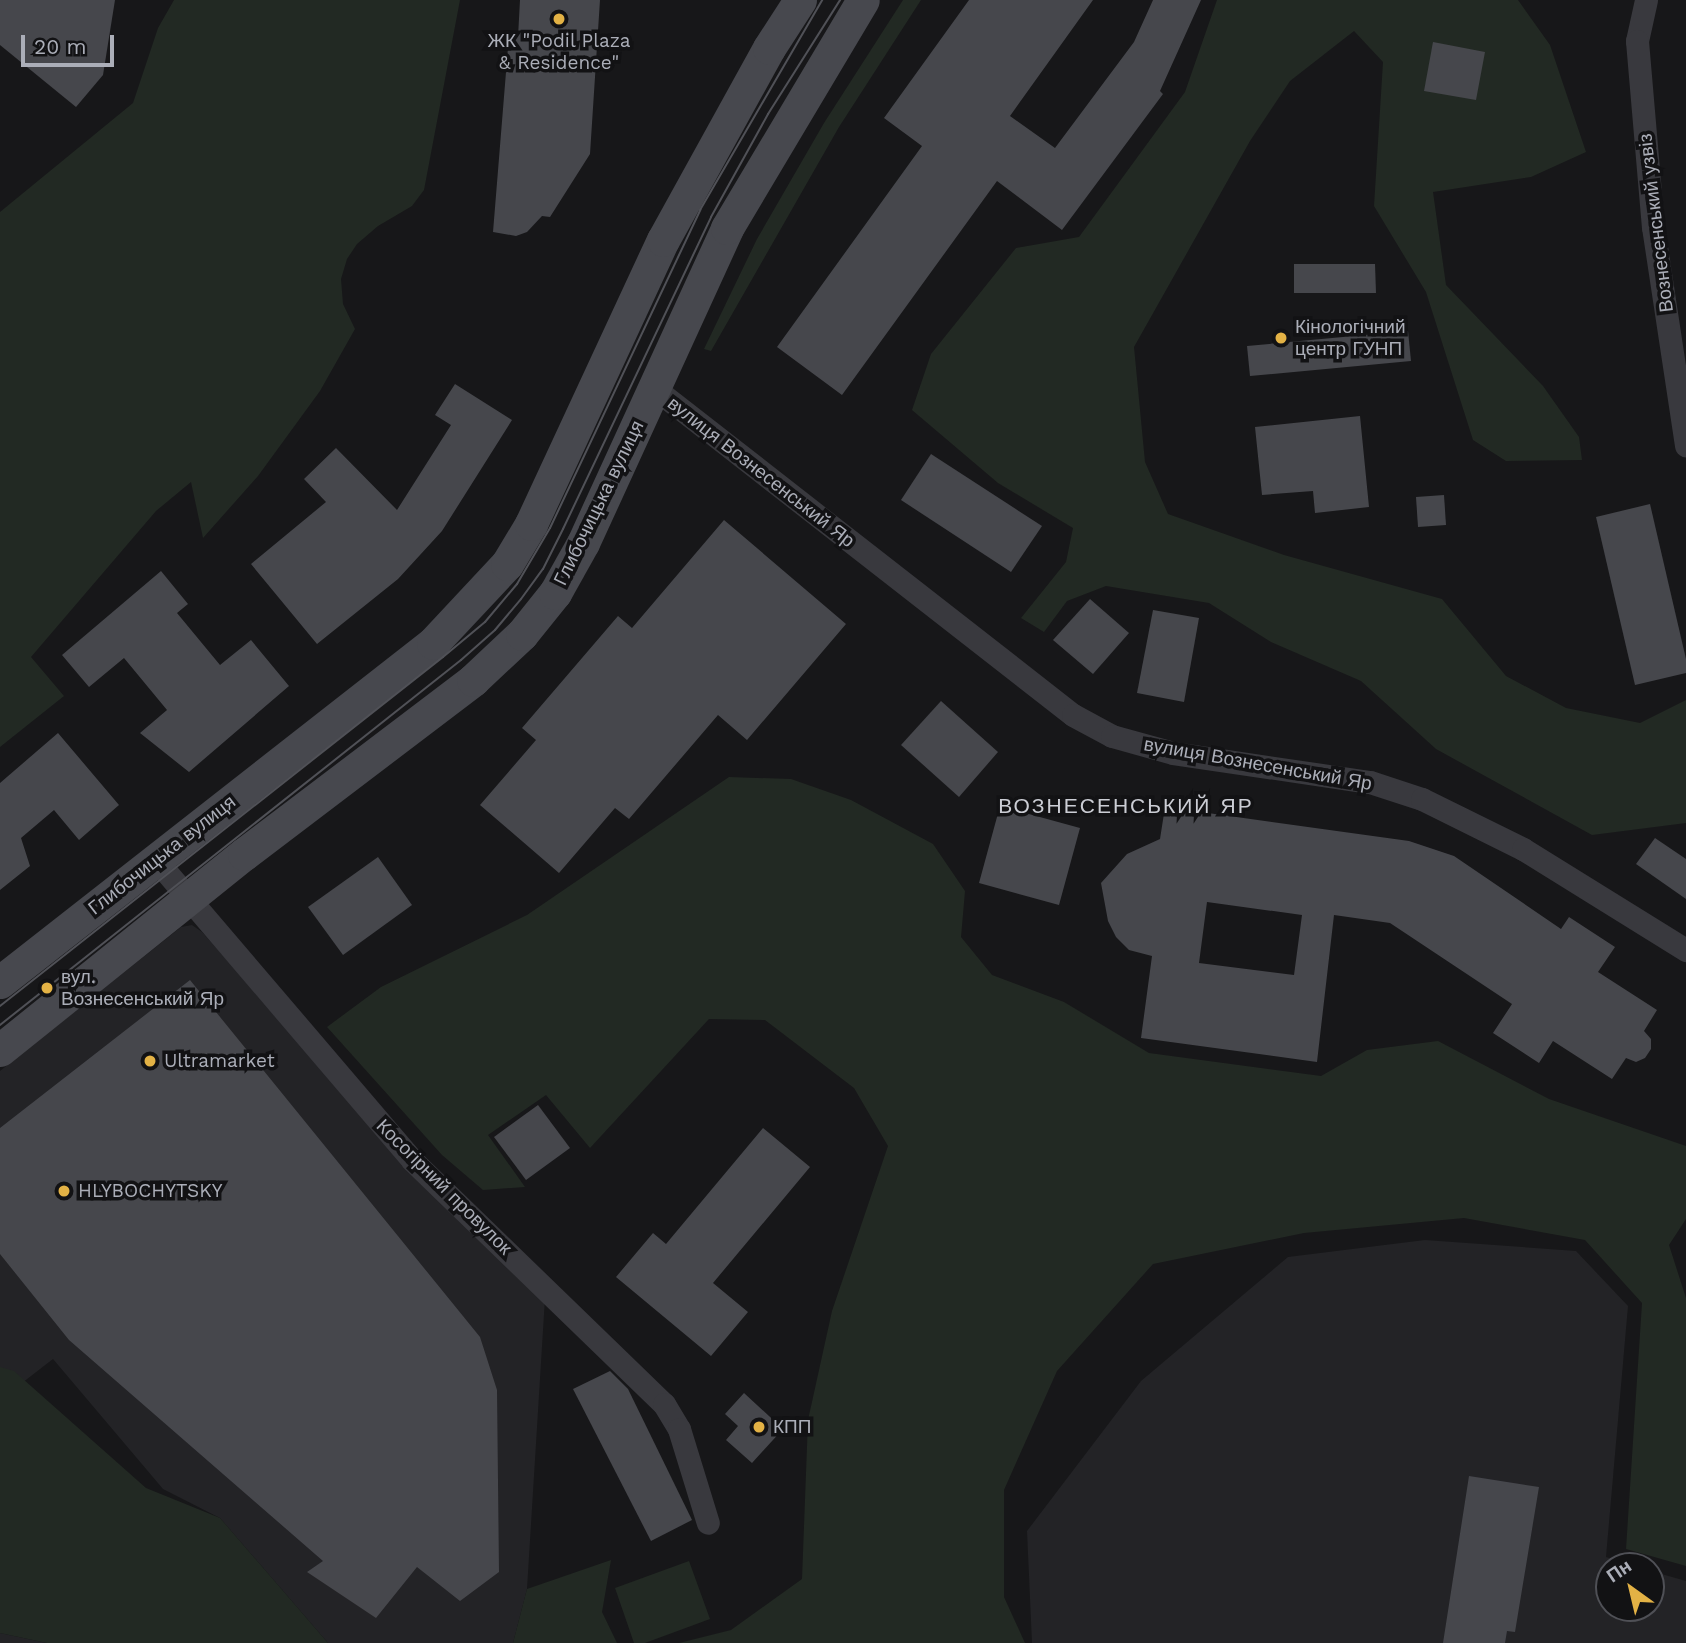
<!DOCTYPE html>
<meta charset="utf-8">
<style>
body{margin:0}
#map{position:relative;width:1686px;height:1643px;overflow:hidden;background:#171719;font-family:"Work Sans",sans-serif}
div>[style]{position:absolute}
.built>*{inset:0;background:#232326}
.green>*{inset:0;background:#222923}
.building>*{inset:0;background:#46474c}
.street>*{height:23px;margin:-11.5px;padding:0 11.5px;transform-origin:11.5px;border-radius:11.5px;background:#39393e}
.secondary>*{height:33px;margin:-16.5px;padding:0 16.5px;transform-origin:16.5px;border-radius:16.5px;background:#47484e}
.tram>*{height:2px;margin:-1px;padding:0 1px;transform-origin:1px;border-radius:1px;background:#505157}
.dots>*{width:19px;height:19px;translate:-50% -50%;box-sizing:border-box;border:4px solid #121214;border-radius:50%}
span{translate:-50% -50%;white-space:nowrap;text-align:center;line-height:1.15;-webkit-text-stroke:7px #121214;paint-order:stroke}
.poi-label{font-size:19px;color:#abaeb8}
.left{translate:0 -50%;text-align:left}
.street-label{font-size:19px;color:#abaeb8}
.neighbourhood-label{font-size:21px;color:#cbcdd4;letter-spacing:2px}
.north{position:absolute;left:1595px;top:1552px;width:70px;height:70px;box-sizing:border-box;background:#121214;border:2px solid #4f5056;border-radius:50%;rotate:326deg;font-size:19px;font-weight:700;line-height:28px;text-align:center;color:#abaeb8}
.north::after{content:'';display:block;margin:auto;width:24px;height:32px;background:#e3b245;clip-path:polygon(50% 0,100% 100%,50% 72%,0 100%)}
.scale{position:absolute;left:21px;top:35px;width:93px;height:32px;box-sizing:border-box;border:4px solid #abaeb8;border-top:0;padding-left:9px;font-size:21px;line-height:24px;white-space:nowrap;color:#abaeb8;-webkit-text-stroke:5px #121214;paint-order:stroke}
</style>
<div id="map">
<div class="built">
<div style="clip-path:polygon(192px 925px,202px 932px,425px 1182px,545px 1298px,527px 1589px,513px 1643px,328px 1643px,220px 1518px,163px 1489px,53px 1359px,0 1400px,0 1071px,181px 927px)"></div>
<div style="clip-path:polygon(1425px 1240px,1576px 1251px,1628px 1306px,1606px 1557px,1636px 1566px,1609px 1566px,1609px 1608px,1651px 1608px,1651px 1571px,1686px 1581px,1686px 1643px,1032px 1643px,1027px 1531px,1141px 1381px,1288px 1257px)"></div>
<div style="clip-path:polygon(0 1633px,47px 1643px,0 1643px)"></div>
</div>
<div class="green">
<div style="clip-path:polygon(174px 0,460px 0,424px 190px,412px 206px,378px 226px,357px 244px,347px 259px,341px 279px,343px 304px,355px 329px,320px 391px,258px 476px,203px 538px,191px 482px,156px 511px,31px 657px,64px 696px,0 747px,0 212px,133px 103px,158px 28px)"></div>
<div style="clip-path:polygon(903px 0,921px 0,839px 127px,711px 351px,704px 349px,757px 239px,824px 123px)"></div>
<div style="clip-path:polygon(1217px 0,1518px 0,1550px 45px,1586px 152px,1531px 177px,1433px 192px,1446px 285px,1543px 386px,1579px 437px,1582px 460px,1506px 461px,1473px 440px,1426px 292px,1374px 206px,1383px 62px,1354px 31px,1290px 81px,1250px 141px,1134px 347px,1145px 462px,1168px 514px,1284px 555px,1442px 599px,1506px 676px,1566px 708px,1640px 723px,1686px 700px,1686px 823px,1592px 835px,1436px 749px,1361px 681px,1271px 642px,1209px 603px,1106px 586px,1067px 601px,1044px 632px,1021px 618px,1066px 562px,1073px 528px,998px 483px,912px 410px,931px 354px,1016px 248px,1079px 237px,1185px 92px)"></div>
<div style="clip-path:polygon(729px 777px,791px 779px,851px 800px,933px 844px,965px 891px,961px 937px,992px 975px,1064px 1002px,1149px 1053px,1321px 1076px,1367px 1050px,1438px 1041px,1549px 1099px,1686px 1146px,1686px 1219px,1669px 1245px,1686px 1298px,1686px 1566px,1626px 1549px,1642px 1303px,1585px 1240px,1464px 1218px,1304px 1233px,1153px 1264px,1057px 1371px,1004px 1490px,1004px 1597px,1025px 1643px,679px 1643px,731px 1630px,802px 1579px,808px 1420px,832px 1311px,888px 1146px,854px 1088px,765px 1020px,709px 1019px,590px 1148px,546px 1095px,488px 1135px,525px 1187px,483px 1190px,442px 1155px,327px 1027px,381px 987px,527px 915px)"></div>
<div style="clip-path:polygon(0 1367px,14px 1371px,146px 1488px,220px 1518px,328px 1643px,47px 1643px,0 1633px)"></div>
<div style="clip-path:polygon(611px 1560px,602px 1612px,617px 1643px,513px 1643px,527px 1589px)"></div>
<div style="clip-path:polygon(689px 1561px,710px 1619px,645px 1643px,634px 1643px,615px 1588px)"></div>
</div>
<div class="building">
<div style="clip-path:polygon(0 0,115px 0,103px 75px,76px 107px,0 45px)"></div>
<div style="clip-path:polygon(520px 0,600px 0,590px 154px,550px 217px,542px 216px,527px 232px,516px 236px,493px 232px,509px 35px,518px 37px)"></div>
<div style="clip-path:polygon(969px 0,1093px 0,1010px 116px,1055px 148px,1134px 42px,1153px 0,1201px 0,1160px 91px,1163px 94px,1062px 230px,997px 181px,842px 395px,777px 347px,922px 146px,884px 118px)"></div>
<div style="clip-path:polygon(1433px 42px,1485px 52px,1476px 100px,1424px 91px)"></div>
<div style="clip-path:polygon(1294px 264px,1375px 264px,1376px 293px,1294px 293px)"></div>
<div style="clip-path:polygon(1408px 331px,1411px 361px,1250px 376px,1247px 346px)"></div>
<div style="clip-path:polygon(455px 384px,512px 420px,442px 531px,398px 579px,317px 644px,251px 564px,326px 502px,304px 479px,336px 448px,397px 510px,451px 425px,435px 415px)"></div>
<div style="clip-path:polygon(1360px 416px,1369px 507px,1315px 513px,1313px 491px,1262px 495px,1255px 427px)"></div>
<div style="clip-path:polygon(931px 454px,1042px 526px,1011px 572px,901px 500px)"></div>
<div style="clip-path:polygon(1444px 495px,1446px 525px,1418px 527px,1416px 497px)"></div>
<div style="clip-path:polygon(1650px 504px,1686px 659px,1686px 673px,1635px 685px,1596px 517px)"></div>
<div style="clip-path:polygon(724px 520px,846px 624px,747px 740px,718px 715px,629px 819px,615px 808px,559px 873px,480px 805px,536px 740px,522px 728px,618px 616px,632px 628px)"></div>
<div style="clip-path:polygon(161px 571px,188px 604px,177px 613px,220px 665px,251px 640px,289px 686px,189px 772px,140px 733px,167px 710px,124px 658px,89px 687px,62px 655px)"></div>
<div style="clip-path:polygon(1090px 599px,1129px 633px,1093px 674px,1053px 640px)"></div>
<div style="clip-path:polygon(1153px 610px,1199px 618px,1184px 702px,1137px 693px)"></div>
<div style="clip-path:polygon(941px 701px,998px 752px,959px 797px,901px 745px)"></div>
<div style="clip-path:polygon(58px 733px,119px 805px,79px 840px,54px 810px,21px 838px,30px 866px,0 890px,0 783px)"></div>
<div style="clip-path:polygon(1000px 806px,1080px 828px,1059px 905px,979px 883px)"></div>
<div style="clip-path:polygon(evenodd,1165px 807px,1409px 841px,1454px 856px,1561px 929px,1569px 917px,1615px 947px,1598px 972px,1657px 1010px,1644px 1031px,1651px 1039px,1651px 1049px,1645px 1058px,1636px 1062px,1626px 1058px,1612px 1079px,1553px 1041px,1539px 1063px,1493px 1033px,1512px 1004px,1390px 923px,1334px 915px,1317px 1062px,1141px 1038px,1152px 956px,1129px 950px,1116px 937px,1108px 921px,1101px 883px,1127px 854px,1160px 839px,1165px 807px,1207px 902px,1302px 915px,1294px 975px,1199px 963px,1207px 902px)"></div>
<div style="clip-path:polygon(1655px 838px,1686px 859px,1686px 899px,1636px 864px)"></div>
<div style="clip-path:polygon(378px 857px,412px 905px,343px 955px,308px 907px)"></div>
<div style="clip-path:polygon(190px 980px,480px 1337px,497px 1390px,499px 1572px,460px 1601px,417px 1567px,376px 1618px,307px 1572px,323px 1561px,69px 1340px,0 1254px,0 1128px)"></div>
<div style="clip-path:polygon(538px 1105px,570px 1148px,526px 1180px,494px 1137px)"></div>
<div style="clip-path:polygon(763px 1128px,810px 1167px,713px 1283px,748px 1312px,711px 1356px,616px 1277px,653px 1233px,666px 1244px)"></div>
<div style="clip-path:polygon(610px 1371px,628px 1389px,692px 1520px,651px 1541px,573px 1389px)"></div>
<div style="clip-path:polygon(744px 1393px,783px 1429px,752px 1463px,726px 1440px,738px 1426px,725px 1414px)"></div>
<div style="clip-path:polygon(1469px 1476px,1539px 1487px,1515px 1632px,1507px 1631px,1505px 1643px,1443px 1643px)"></div>
</div>
<div class="street">
<div style="left:1646px;top:0;width:42px;rotate:102.4deg"></div>
<div style="left:1637px;top:41px;width:187px;rotate:85.1deg"></div>
<div style="left:1653px;top:227px;width:221px;rotate:81.4deg"></div>
<div style="left:654px;top:388px;width:531px;rotate:37.97deg"></div>
<div style="left:1073px;top:715px;width:44px;rotate:28.3deg"></div>
<div style="left:1112px;top:736px;width:63px;rotate:15.6deg"></div>
<div style="left:1173px;top:753px;width:199px;rotate:8.4deg"></div>
<div style="left:1370px;top:782px;width:55px;rotate:18.1deg"></div>
<div style="left:1422px;top:799px;width:113px;rotate:26.3deg"></div>
<div style="left:1523px;top:849px;width:192px;rotate:31.8deg"></div>
<div style="left:156px;top:860px;width:394px;rotate:49.5deg"></div>
<div style="left:412px;top:1160px;width:351px;rotate:44.1deg"></div>
<div style="left:664px;top:1404px;width:29px;rotate:59deg"></div>
<div style="left:679px;top:1429px;width:98px;rotate:72.9deg"></div>
</div>
<div class="secondary">
<div style="left:0;top:982px;width:550px;rotate:-38.06deg"></div>
<div style="left:433px;top:643px;width:108px;rotate:-46.9deg"></div>
<div style="left:507px;top:564px;width:47px;rotate:-59deg"></div>
<div style="left:531px;top:524px;width:313px;rotate:-65.1deg"></div>
<div style="left:663px;top:240px;width:219px;rotate:-61.1deg"></div>
<div style="left:769px;top:48px;width:57px;rotate:-57.1deg"></div>
<div style="left:0;top:1050px;width:313px;rotate:-38.8deg"></div>
<div style="left:244px;top:854px;width:288px;rotate:-37.2deg"></div>
<div style="left:473px;top:680px;width:67px;rotate:-43.2deg"></div>
<div style="left:522px;top:634px;width:53px;rotate:-51.2deg"></div>
<div style="left:555px;top:593px;width:57px;rotate:-60.8deg"></div>
<div style="left:583px;top:543px;width:346px;rotate:-65.4deg"></div>
<div style="left:727px;top:228px;width:265px;rotate:-59.2deg"></div>
</div>
<div class="tram">
<div style="left:0;top:1006px;width:564px;rotate:-38.23deg"></div>
<div style="left:443px;top:657px;width:55px;rotate:-39.8deg"></div>
<div style="left:485px;top:622px;width:50px;rotate:-49.9deg"></div>
<div style="left:517px;top:584px;width:65px;rotate:-59.5deg"></div>
<div style="left:550px;top:528px;width:352px;rotate:-64.7deg"></div>
<div style="left:700px;top:210px;width:243px;rotate:-59.8deg"></div>
<div style="left:0;top:1025px;width:588px;rotate:-38.37deg"></div>
<div style="left:461px;top:660px;width:45px;rotate:-41.4deg"></div>
<div style="left:495px;top:630px;width:40px;rotate:-50deg"></div>
<div style="left:521px;top:599px;width:37px;rotate:-54deg"></div>
<div style="left:543px;top:569px;width:45px;rotate:-63.4deg"></div>
<div style="left:563px;top:529px;width:345px;rotate:-64.6deg"></div>
<div style="left:711px;top:217px;width:118px;rotate:-61deg"></div>
<div style="left:768px;top:114px;width:135px;rotate:-57.7deg"></div>
</div>
<div class="dots">
<div style="left:559px;top:19px;background:#e3b245"></div>
<div style="left:1281px;top:338px;background:#e3b245"></div>
<div style="left:47px;top:988px;background:#e3b245"></div>
<div style="left:150px;top:1061px;background:#e3b245"></div>
<div style="left:64px;top:1191px;background:#e3b245"></div>
<div style="left:759px;top:1427px;background:#e3b245"></div>
</div>
<div class="poi-label">
<span style="left:559px;top:52px">ЖК "Podil Plaza<br>&amp; Residence"</span>
<span class="left" style="left:1295px;top:338px">Кінологічний<br>центр ГУНП</span>
<span class="left" style="left:61px;top:988px">вул.<br>Вознесенський Яр</span>
<span class="left" style="left:164px;top:1061px">Ultramarket</span>
<span class="left" style="left:78px;top:1191px">HLYBOCHYTSKY</span>
<span class="left" style="left:773px;top:1427px">КПП</span>
</div>
<div class="street-label">
<span style="left:1656px;top:223px;rotate:-97deg">Вознесенський узвіз</span>
<span style="left:761px;top:472px;rotate:38deg">вулиця Вознесенський Яр</span>
<span style="left:599px;top:503px;rotate:-64deg">Глибочицька вулиця</span>
<span style="left:1258px;top:764px;rotate:10deg">вулиця Вознесенський Яр</span>
<span style="left:162px;top:855px;rotate:-38deg">Глибочицька вулиця</span>
<span style="left:444px;top:1187px;rotate:45deg">Косогірний провулок</span>
</div>
<div class="neighbourhood-label">
<span style="left:1126px;top:806px">ВОЗНЕСЕНСЬКИЙ ЯР</span>
</div>
<div class="north">Пн</div>
<div class="scale">20 m</div>
</div>
